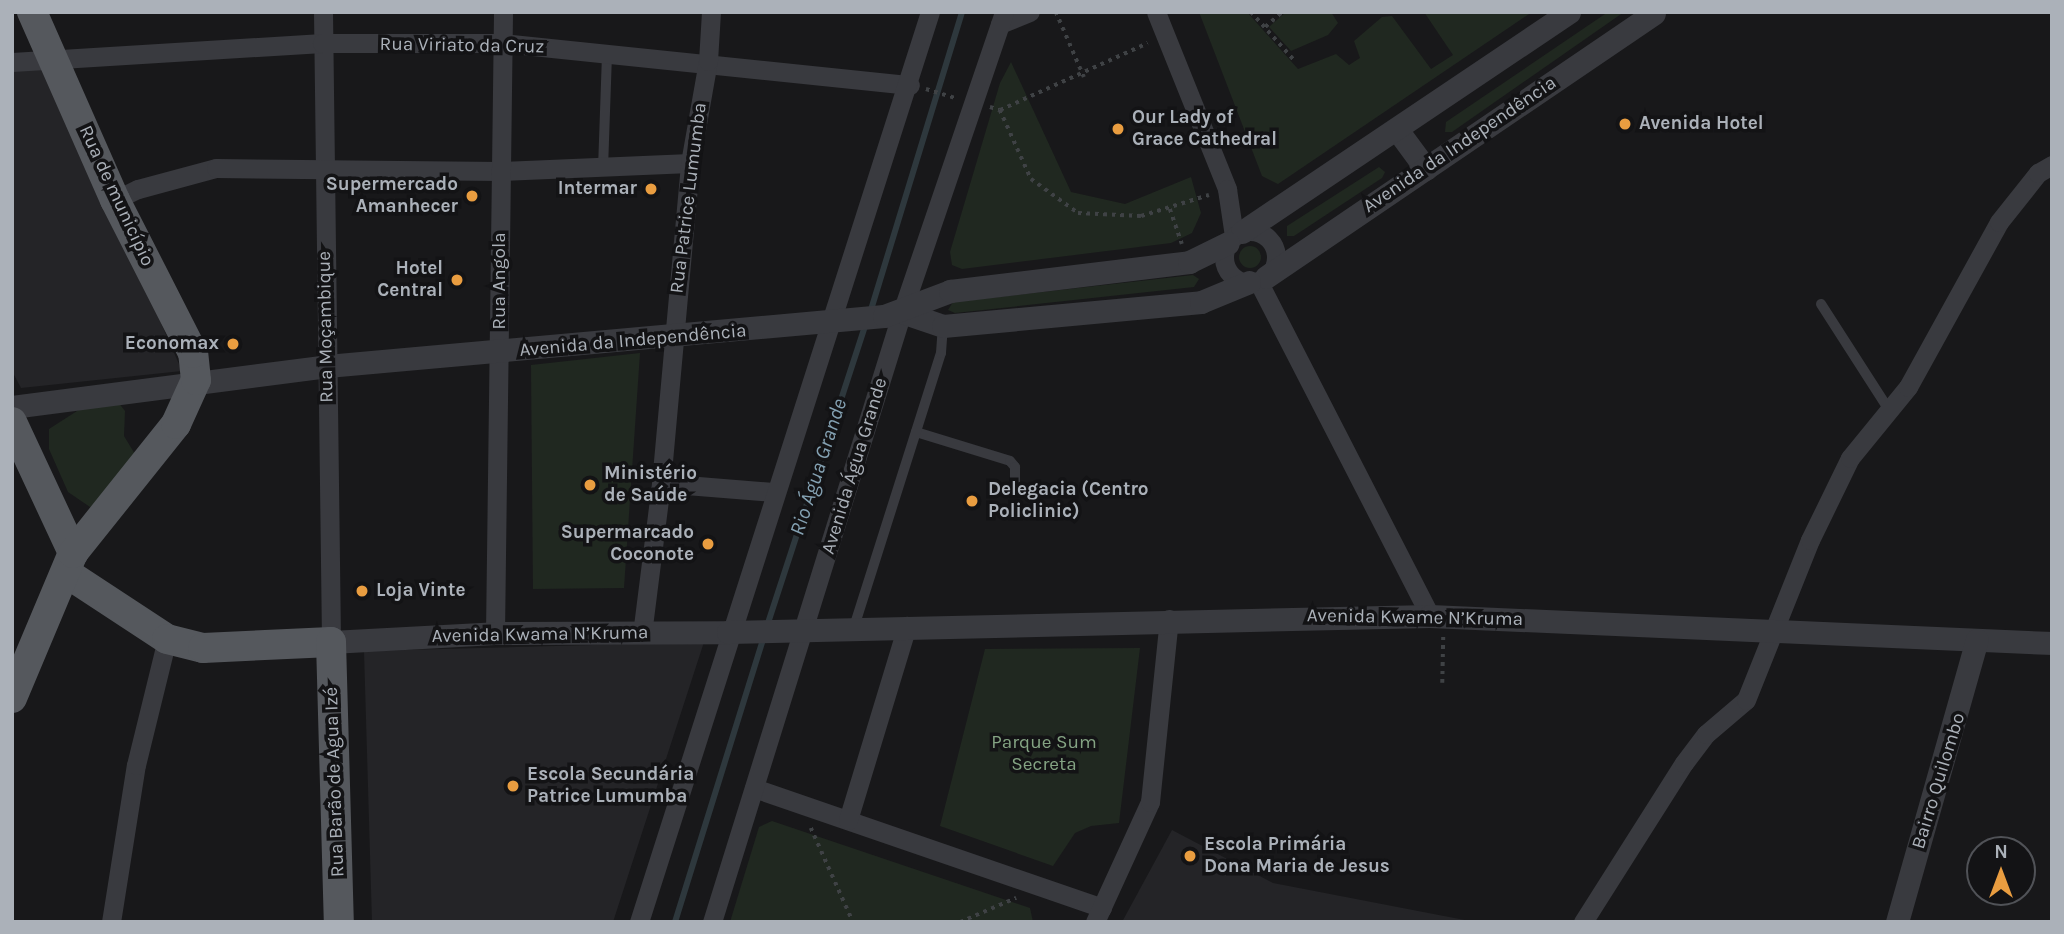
<!DOCTYPE html>
<meta charset="utf-8">
<style>
body{margin:0}
#map{position:relative;width:2064px;height:934px;overflow:hidden;background:#18181a;font-family:Karla,sans-serif}
div>[style]{position:absolute}
.built>*{inset:0;background:#242427}
.green>*{inset:0;background:#202820}
.round{border-radius:50%}
.stream>*{height:6px;margin:-3px;padding:0 3px;transform-origin:3px;border-radius:3px;background:#2e383d}
.path>*{height:3.5px;margin-top:-1.75px;transform-origin:0;background:repeating-linear-gradient(90deg,#3f4245 0 3.5px,transparent 0 8.5px)}
.service>*{height:10px;margin:-5px;padding:0 5px;transform-origin:5px;border-radius:5px;background:#393a3f}
.minor>*{height:19px;margin:-9.5px;padding:0 9.5px;transform-origin:9.5px;border-radius:9.5px;background:#393a3f}
.minor>.ring{margin:-9.5px;padding:0;box-sizing:content-box;background:none;border:19px solid #393a3f;border-radius:50%}
.tertiary>*{height:23px;margin:-11.5px;padding:0 11.5px;transform-origin:11.5px;border-radius:11.5px;background:#393a3f}
.primary>*{height:30px;margin:-15px;padding:0 15px;transform-origin:15px;border-radius:15px;background:#55585d}
.dots>*{width:19px;height:19px;translate:-50% -50%;box-sizing:border-box;border:4px solid #131315;border-radius:50%}
span{translate:-50% -50%;white-space:nowrap;text-align:center;line-height:1.15;-webkit-text-stroke:7px #131315;paint-order:stroke}
.street-label{font-size:19px;color:#abb1b9}
.poi-label{font-size:19px;color:#abb1b9;font-weight:700}
.left{translate:0 -50%;text-align:left}
.right{translate:-100% -50%;text-align:right}
.park-label{font-size:19px;color:#84a383}
.water-label{font-size:21px;color:#84a1b2;font-style:italic}
.frame{position:absolute;inset:0;border:14px solid #abb1b9;pointer-events:none}
.north{position:absolute;left:1966px;top:836px;width:70px;height:70px;box-sizing:border-box;background:#131315;border:2px solid #505257;border-radius:50%;rotate:0deg;font-size:19px;font-weight:700;line-height:28px;text-align:center;color:#abb1b9}
.north::after{content:'';display:block;margin:auto;width:24px;height:32px;background:#e99d40;clip-path:polygon(50% 0,100% 100%,50% 72%,0 100%)}
</style>
<div id="map">
<div class="built">
<div style="clip-path:polygon(49px 67px,182px 371px,21px 388px,12px 371px,12px 69px)"></div>
<div style="clip-path:polygon(704px 642px,613px 922px,372px 922px,364px 651px)"></div>
<div style="clip-path:polygon(1172px 830px,1273px 883px,1475px 922px,1122px 922px)"></div>
</div>
<div class="green">
<div style="clip-path:polygon(1199px 12px,1247px 12px,1298px 69px,1336px 54px,1349px 65px,1360px 58px,1354px 41px,1382px 17px,1392px 16px,1431px 69px,1453px 55px,1424px 12px,1532px 12px,1278px 184px,1262px 176px)"></div>
<div style="clip-path:polygon(1286px 12px,1331px 12px,1338px 23px,1328px 35px,1291px 51px,1269px 27px)"></div>
<div style="clip-path:polygon(1608px 12px,1624px 12px,1452px 132px,1445px 132px,1446px 122px)"></div>
<div style="clip-path:polygon(1011px 62px,1071px 192px,1125px 204px,1191px 177px,1201px 213px,1192px 233px,1171px 243px,962px 269px,952px 265px,950px 252px,1000px 83px)"></div>
<div style="clip-path:polygon(1379px 167px,1385px 172px,1382px 178px,1294px 236px,1287px 236px,1287px 226px)"></div>
<div class="round" style="left:1239px;top:246px;width:22px;height:22px"></div>
<div style="clip-path:polygon(1193px 275px,1199px 279px,1194px 287px,955px 313px,948px 310px,953px 302px)"></div>
<div style="clip-path:polygon(640px 353px,624px 588px,533px 589px,531px 365px)"></div>
<div style="clip-path:polygon(118px 402px,125px 411px,124px 436px,138px 459px,106px 500px,90px 507px,68px 492px,49px 449px,49px 429px,88px 404px)"></div>
<div style="clip-path:polygon(1140px 648px,1119px 823px,1091px 826px,1075px 833px,1053px 866px,940px 826px,985px 649px)"></div>
<div style="clip-path:polygon(772px 821px,1030px 908px,1033px 922px,730px 922px,759px 827px)"></div>
</div>
<div class="stream">
<div style="left:870px;top:313px;width:315px;rotate:-73deg"></div>
<div style="left:767px;top:626px;width:318px;rotate:-71.9deg"></div>
<div style="left:675px;top:922px;width:300px;rotate:-72.7deg"></div>
</div>
<div class="path">
<div style="left:1056px;top:12px;width:71px;rotate:66.7deg"></div>
<div style="left:1251px;top:12px;width:66px;rotate:48.1deg"></div>
<div style="left:1265px;top:27px;width:23px;rotate:-41deg"></div>
<div style="left:926px;top:89px;width:31px;rotate:17deg"></div>
<div style="left:990px;top:107px;width:10px;rotate:17deg"></div>
<div style="left:1000px;top:110px;width:76px;rotate:65.8deg"></div>
<div style="left:1031px;top:179px;width:58px;rotate:35.9deg"></div>
<div style="left:1078px;top:213px;width:63px;rotate:2.7deg"></div>
<div style="left:1141px;top:216px;width:71px;rotate:-17.2deg"></div>
<div style="left:1000px;top:110px;width:162px;rotate:-24.4deg"></div>
<div style="left:1170px;top:209px;width:37px;rotate:71deg"></div>
<div style="left:1442px;top:683px;width:47px;rotate:-88.8deg"></div>
<div style="left:811px;top:828px;width:103px;rotate:65.9deg"></div>
<div style="left:960px;top:922px;width:61px;rotate:-23.2deg"></div>
</div>
<div class="service">
<div style="left:603px;top:169px;width:116px;rotate:-88deg"></div>
<div style="left:1821px;top:304px;width:126px;rotate:57.3deg"></div>
<div style="left:916px;top:432px;width:98px;rotate:17.1deg"></div>
<div style="left:1010px;top:461px;width:8px;rotate:50deg"></div>
<div style="left:1015px;top:467px;width:21px;rotate:90deg"></div>
<div style="left:854px;top:627px;width:287px;rotate:-72.4deg"></div>
<div style="left:941px;top:353px;width:26px;rotate:-86deg"></div>
</div>
<div class="minor">
<div style="left:323px;top:12px;width:630px;rotate:89.27deg"></div>
<div style="left:1156px;top:12px;width:191px;rotate:68.1deg"></div>
<div style="left:1227px;top:189px;width:48px;rotate:81.5deg"></div>
<div style="left:1000px;top:24px;width:32px;rotate:-22deg"></div>
<div style="left:12px;top:62px;width:311px;rotate:-3.5deg"></div>
<div style="left:322px;top:43px;width:180px"></div>
<div style="left:502px;top:43px;width:410px;rotate:5.9deg"></div>
<div style="left:115px;top:200px;width:25px;rotate:-26deg"></div>
<div style="left:138px;top:189px;width:81px;rotate:-15.1deg"></div>
<div style="left:216px;top:168px;width:284px;rotate:0.6deg"></div>
<div style="left:500px;top:171px;width:190px;rotate:-2.4deg"></div>
<div class="ring" style="left:1224px;top:231px;width:33px;height:33px"></div>
<div style="left:1258px;top:281px;width:377px;rotate:62.8deg"></div>
<div style="left:661px;top:483px;width:112px;rotate:4.6deg"></div>
<div style="left:495px;top:633px;width:621px;rotate:-89.26deg"></div>
<div style="left:642px;top:634px;width:152px;rotate:-82.8deg"></div>
<div style="left:661px;top:483px;width:321px;rotate:-84.8deg"></div>
<div style="left:690px;top:163px;width:104px;rotate:-80deg"></div>
<div style="left:708px;top:61px;width:49px;rotate:-86.5deg"></div>
<div style="left:754px;top:788px;width:368px;rotate:19deg"></div>
<div style="left:848px;top:820px;width:203px;rotate:-73.1deg"></div>
<div style="left:111px;top:922px;width:159px;rotate:-81deg"></div>
<div style="left:136px;top:765px;width:130px;rotate:-76.2deg"></div>
<div style="left:639px;top:922px;width:955px;rotate:-72.27deg"></div>
<div style="left:712px;top:922px;width:639px;rotate:-72.7deg"></div>
<div style="left:902px;top:312px;width:317px;rotate:-71.2deg"></div>
<div style="left:1095px;top:922px;width:132px;rotate:-65.4deg"></div>
<div style="left:1150px;top:802px;width:184px;rotate:-84.1deg"></div>
<div style="left:1583px;top:922px;width:188px;rotate:-57.6deg"></div>
<div style="left:1684px;top:763px;width:36px;rotate:-53deg"></div>
<div style="left:1706px;top:734px;width:52px;rotate:-40.4deg"></div>
<div style="left:1746px;top:700px;width:172px;rotate:-68.2deg"></div>
<div style="left:1810px;top:540px;width:91px;rotate:-64deg"></div>
<div style="left:1850px;top:458px;width:92px;rotate:-50.8deg"></div>
<div style="left:1908px;top:387px;width:188px;rotate:-61.1deg"></div>
<div style="left:1999px;top:222px;width:63px;rotate:-51.5deg"></div>
<div style="left:2038px;top:173px;width:16px;rotate:-30deg"></div>
</div>
<div class="tertiary">
<div style="left:1398px;top:131px;width:47px;rotate:53.6deg"></div>
<div style="left:1242px;top:232px;width:394px;rotate:-33.9deg"></div>
<div style="left:1266px;top:277px;width:469px;rotate:-34.2deg"></div>
<div style="left:902px;top:312px;width:43px;rotate:18.9deg"></div>
<div style="left:943px;top:326px;width:259px;rotate:-5.3deg"></div>
<div style="left:1201px;top:302px;width:52px;rotate:-22.6deg"></div>
<div style="left:12px;top:407px;width:318px;rotate:-7.4deg"></div>
<div style="left:327px;top:366px;width:559px;rotate:-5.13deg"></div>
<div style="left:884px;top:316px;width:71px;rotate:-20.7deg"></div>
<div style="left:950px;top:291px;width:241px;rotate:-6.9deg"></div>
<div style="left:1189px;top:262px;width:43px;rotate:-26deg"></div>
<div style="left:331px;top:642px;width:164px;rotate:-3.1deg"></div>
<div style="left:495px;top:633px;width:233px;rotate:-0.2deg"></div>
<div style="left:728px;top:632px;width:702px;rotate:-1.31deg"></div>
<div style="left:1430px;top:616px;width:623px;rotate:2.49deg"></div>
<div style="left:1897px;top:922px;width:293px;rotate:-74.2deg"></div>
</div>
<div class="primary">
<div style="left:12px;top:422px;width:145px;rotate:65deg"></div>
<div style="left:68px;top:574px;width:118px;rotate:33.3deg"></div>
<div style="left:167px;top:639px;width:37px;rotate:14deg"></div>
<div style="left:203px;top:648px;width:128px;rotate:-2.7deg"></div>
<div style="left:331px;top:642px;width:280px;rotate:88.4deg"></div>
<div style="left:12px;top:698px;width:157px;rotate:-67.2deg"></div>
<div style="left:73px;top:553px;width:165px;rotate:-51.4deg"></div>
<div style="left:176px;top:424px;width:48px;rotate:-65.6deg"></div>
<div style="left:196px;top:380px;width:27px;rotate:-96deg"></div>
<div style="left:193px;top:353px;width:172px;rotate:-117deg"></div>
<div style="left:115px;top:200px;width:206px;rotate:-113.8deg"></div>
</div>
<div class="dots">
<div style="left:1625px;top:124px;background:#e99d40"></div>
<div style="left:1118px;top:129px;background:#e99d40"></div>
<div style="left:651px;top:189px;background:#e99d40"></div>
<div style="left:472px;top:196px;background:#e99d40"></div>
<div style="left:457px;top:280px;background:#e99d40"></div>
<div style="left:233px;top:344px;background:#e99d40"></div>
<div style="left:590px;top:485px;background:#e99d40"></div>
<div style="left:972px;top:501px;background:#e99d40"></div>
<div style="left:708px;top:544px;background:#e99d40"></div>
<div style="left:362px;top:591px;background:#e99d40"></div>
<div style="left:513px;top:786px;background:#e99d40"></div>
<div style="left:1190px;top:856px;background:#e99d40"></div>
</div>
<div class="street-label">
<span style="left:462px;top:46px;rotate:1deg">Rua Viriato da Cruz</span>
<span style="left:1460px;top:145px;rotate:-34deg">Avenida da Independência</span>
<span style="left:116px;top:196px;rotate:65deg">Rua de município</span>
<span style="left:689px;top:198px;rotate:-83deg">Rua Patrice Lumumba</span>
<span style="left:500px;top:281px;rotate:-90deg">Rua Angola</span>
<span style="left:326px;top:327px;rotate:-91deg">Rua Moçambique</span>
<span style="left:633px;top:341px;rotate:-5deg">Avenida da Independência</span>
<span style="left:855px;top:466px;rotate:-73deg">Avenida Água Grande</span>
<span style="left:1415px;top:618px;rotate:1deg">Avenida Kwame N’Kruma</span>
<span style="left:540px;top:635px;rotate:-1deg">Avenida Kwama N’Kruma</span>
<span style="left:1939px;top:781px;rotate:-73deg">Bairro Quilombo</span>
<span style="left:335px;top:782px;rotate:-92deg">Rua Barão de Agua Izé</span>
</div>
<div class="poi-label">
<span class="left" style="left:1132px;top:129px">Our Lady of<br>Grace Cathedral</span>
<span class="left" style="left:1639px;top:124px">Avenida Hotel</span>
<span class="right" style="left:458px;top:196px">Supermercado<br>Amanhecer</span>
<span class="right" style="left:637px;top:189px">Intermar</span>
<span class="right" style="left:443px;top:280px">Hotel<br>Central</span>
<span class="right" style="left:219px;top:344px">Economax</span>
<span class="left" style="left:604px;top:485px">Ministério<br>de Saúde</span>
<span class="left" style="left:988px;top:501px">Delegacia (Centro<br>Policlinic)</span>
<span class="right" style="left:694px;top:544px">Supermarcado<br>Coconote</span>
<span class="left" style="left:376px;top:591px">Loja Vinte</span>
<span class="left" style="left:527px;top:786px">Escola Secundária<br>Patrice Lumumba</span>
<span class="left" style="left:1204px;top:856px">Escola Primária<br>Dona Maria de Jesus</span>
</div>
<div class="park-label">
<span style="left:1044px;top:754px">Parque Sum<br>Secreta</span>
</div>
<div class="water-label">
<span style="left:818px;top:467px;rotate:-72deg">Rio Água Grande</span>
</div>
<div class="frame"></div>
<div class="north">N</div>
</div>
